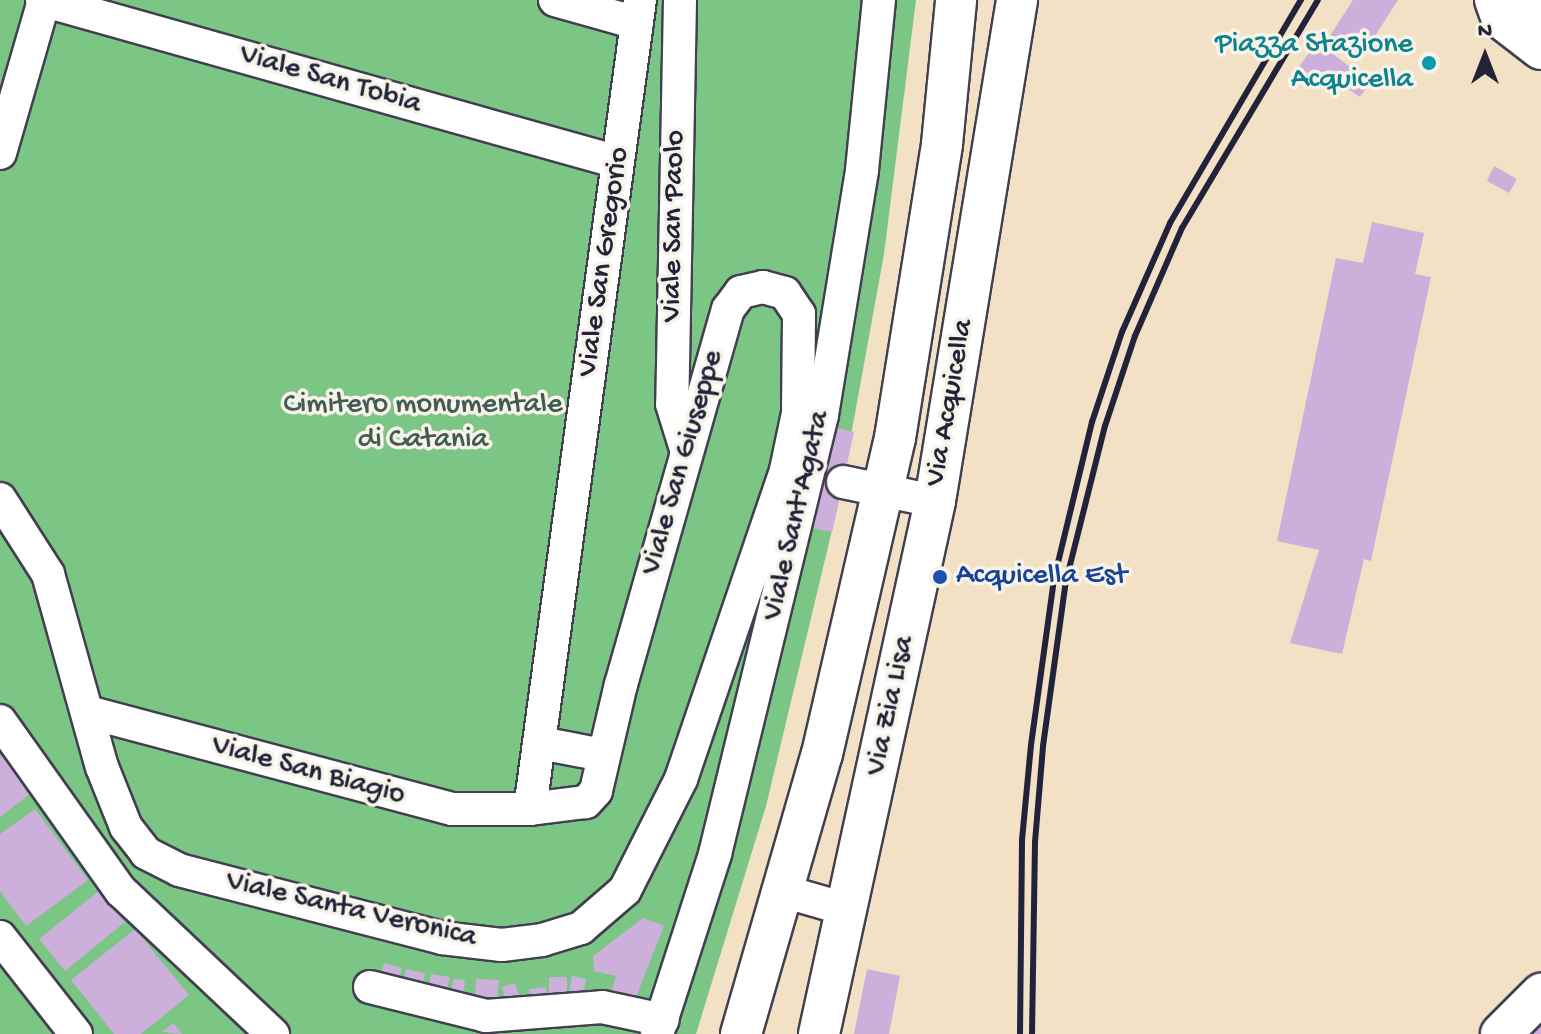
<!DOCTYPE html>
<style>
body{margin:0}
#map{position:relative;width:1541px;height:1034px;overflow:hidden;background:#f2e1c5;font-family:"Gochi Hand",sans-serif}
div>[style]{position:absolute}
.green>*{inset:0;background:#7bc684}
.building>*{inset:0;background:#ccafda}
.roads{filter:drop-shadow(2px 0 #413f50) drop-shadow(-2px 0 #413f50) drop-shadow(0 2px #413f50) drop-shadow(0 -2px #413f50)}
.minor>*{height:32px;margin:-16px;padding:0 16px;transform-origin:16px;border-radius:16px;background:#fff}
.major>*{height:40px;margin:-20px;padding:0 20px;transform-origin:20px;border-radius:20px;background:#fff}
.rail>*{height:6px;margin:-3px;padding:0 3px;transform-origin:3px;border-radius:3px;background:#22223b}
.dots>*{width:22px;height:22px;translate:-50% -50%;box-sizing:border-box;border:4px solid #f7f3e8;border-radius:50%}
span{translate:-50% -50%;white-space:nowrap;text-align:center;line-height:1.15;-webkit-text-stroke:7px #f7f3e8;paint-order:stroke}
.culture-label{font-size:30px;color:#0d838f}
.right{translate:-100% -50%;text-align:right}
.street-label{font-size:30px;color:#22223b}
.park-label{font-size:30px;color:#415b55}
.transit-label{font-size:30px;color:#164399}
.left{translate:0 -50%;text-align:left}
.north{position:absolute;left:1445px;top:16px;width:80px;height:80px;-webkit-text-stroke:6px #f7f3e8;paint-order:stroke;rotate:0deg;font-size:22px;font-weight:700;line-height:32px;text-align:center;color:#22223b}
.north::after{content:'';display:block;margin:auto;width:28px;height:36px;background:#22223b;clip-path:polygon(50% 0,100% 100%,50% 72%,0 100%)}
</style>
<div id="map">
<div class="green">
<div style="clip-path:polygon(0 0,916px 0,884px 254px,839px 501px,766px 806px,696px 1034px,0 1034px)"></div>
</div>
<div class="building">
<div style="clip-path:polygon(1353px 0,1398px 0,1360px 59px,1328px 39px)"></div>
<div style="clip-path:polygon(1317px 41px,1370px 83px,1360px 97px,1323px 72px,1313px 85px,1295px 73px)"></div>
<div style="clip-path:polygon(1494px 166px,1517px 179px,1509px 193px,1487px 181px)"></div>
<div style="clip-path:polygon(1372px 222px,1424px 233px,1415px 274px,1431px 277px,1371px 561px,1364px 559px,1342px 654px,1290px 643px,1319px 550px,1277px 541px,1336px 258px,1363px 263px)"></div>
<div style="clip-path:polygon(829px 426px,854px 432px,832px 532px,808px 527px)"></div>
<div style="clip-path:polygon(0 754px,31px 793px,0 817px)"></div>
<div style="clip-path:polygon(35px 809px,88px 880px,26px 926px,0 891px,0 834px)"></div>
<div style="clip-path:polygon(100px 890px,125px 922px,65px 971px,39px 939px)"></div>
<div style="clip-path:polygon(643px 918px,664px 926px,633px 1005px,609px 1000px,616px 976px,594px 971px,593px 956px)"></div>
<div style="clip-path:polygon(135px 929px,189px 995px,141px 1034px,114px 1034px,71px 980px)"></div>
<div style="clip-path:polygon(384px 963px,402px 968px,397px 986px,379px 981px)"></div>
<div style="clip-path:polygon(406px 969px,425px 973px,421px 992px,402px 988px)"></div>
<div style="clip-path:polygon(867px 969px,900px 976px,889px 1034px,854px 1034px)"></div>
<div style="clip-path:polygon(431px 974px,450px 977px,446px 996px,428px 993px)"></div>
<div style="clip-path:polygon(572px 976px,586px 979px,583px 995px,569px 992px)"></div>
<div style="clip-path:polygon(549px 977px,567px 977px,567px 1000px,549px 1000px)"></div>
<div style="clip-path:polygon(453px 979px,465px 980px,463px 996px,451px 995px)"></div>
<div style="clip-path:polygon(476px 979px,499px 980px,497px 1003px,475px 1001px)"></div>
<div style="clip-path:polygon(515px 983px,520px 998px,506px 1002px,502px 987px)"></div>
<div style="clip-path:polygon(546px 987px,547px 999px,530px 1000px,529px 989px)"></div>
<div style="clip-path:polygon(1541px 1014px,1541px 1034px,1521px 1034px)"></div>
<div style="clip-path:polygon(173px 1023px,182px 1034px,162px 1032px)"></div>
</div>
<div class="roads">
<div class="minor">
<div style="left:42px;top:0;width:598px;rotate:15.71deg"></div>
<div style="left:555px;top:0;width:85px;rotate:15.7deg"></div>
<div style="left:680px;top:0;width:404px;rotate:91.1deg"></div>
<div style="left:672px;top:404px;width:47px;rotate:72.7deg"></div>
<div style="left:0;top:153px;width:158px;rotate:-73.9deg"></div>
<div style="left:843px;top:482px;width:94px;rotate:11.7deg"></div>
<div style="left:0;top:499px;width:89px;rotate:57.4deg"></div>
<div style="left:48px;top:574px;width:200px;rotate:74.4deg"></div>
<div style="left:102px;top:767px;width:65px;rotate:68.2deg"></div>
<div style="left:126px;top:827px;width:33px;rotate:52deg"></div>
<div style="left:146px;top:853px;width:37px;rotate:27deg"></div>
<div style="left:179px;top:870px;width:272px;rotate:14.5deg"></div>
<div style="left:442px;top:938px;width:60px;rotate:6.7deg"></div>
<div style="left:502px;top:945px;width:40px;rotate:-7.1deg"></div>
<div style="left:542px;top:940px;width:41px;rotate:-17.1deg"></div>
<div style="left:581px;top:928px;width:58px;rotate:-40.8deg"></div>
<div style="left:625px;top:890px;width:124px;rotate:-63.2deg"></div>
<div style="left:681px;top:779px;width:326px;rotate:-71.2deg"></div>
<div style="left:786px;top:470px;width:58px;rotate:-78.1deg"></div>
<div style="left:798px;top:413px;width:99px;rotate:-89.4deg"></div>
<div style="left:799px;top:314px;width:25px;rotate:-124deg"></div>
<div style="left:785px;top:293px;width:23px;rotate:-165deg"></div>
<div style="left:763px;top:287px;width:23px;rotate:167deg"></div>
<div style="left:741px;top:292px;width:21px;rotate:127deg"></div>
<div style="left:728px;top:309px;width:390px;rotate:105.9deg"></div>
<div style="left:621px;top:684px;width:110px;rotate:103.2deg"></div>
<div style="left:596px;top:791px;width:15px;rotate:132deg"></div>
<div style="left:586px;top:802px;width:56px;rotate:172.9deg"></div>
<div style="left:530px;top:809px;width:78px;rotate:180deg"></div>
<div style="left:452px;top:809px;width:377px;rotate:-165.1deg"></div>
<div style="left:0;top:721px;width:209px;rotate:54.6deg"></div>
<div style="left:121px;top:891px;width:209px;rotate:43.3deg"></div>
<div style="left:540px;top:743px;width:64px;rotate:10.8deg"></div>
<div style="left:530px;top:809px;width:816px;rotate:-82.26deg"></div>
<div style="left:783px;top:891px;width:69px;rotate:16.1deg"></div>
<div style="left:0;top:937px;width:123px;rotate:51.9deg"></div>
<div style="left:370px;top:987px;width:120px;rotate:14deg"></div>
<div style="left:486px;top:1016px;width:116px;rotate:-4.4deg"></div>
<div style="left:602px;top:1007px;width:62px;rotate:12deg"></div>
<div style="left:657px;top:1034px;width:189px;rotate:-72.1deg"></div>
<div style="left:715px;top:854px;width:452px;rotate:-76.3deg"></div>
<div style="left:822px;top:415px;width:248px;rotate:-80.7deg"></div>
<div style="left:862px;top:170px;width:171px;rotate:-84.3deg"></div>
</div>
<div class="major">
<div style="left:1495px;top:0;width:20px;rotate:70deg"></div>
<div style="left:1502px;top:19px;width:49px;rotate:37.6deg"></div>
<div style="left:1530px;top:0;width:14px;rotate:39deg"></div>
<div style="left:741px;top:1034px;width:291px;rotate:-73.9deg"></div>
<div style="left:822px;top:754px;width:324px;rotate:-77deg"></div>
<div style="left:895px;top:438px;width:298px;rotate:-80.9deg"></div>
<div style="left:942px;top:144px;width:145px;rotate:-84.4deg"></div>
<div style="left:819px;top:1034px;width:545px;rotate:-77.72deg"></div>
<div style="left:935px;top:501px;width:508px;rotate:-80.7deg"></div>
<div style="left:1501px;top:1034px;width:57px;rotate:-45deg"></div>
</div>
</div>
<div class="rail">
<div style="left:1020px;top:1034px;width:194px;rotate:-89.4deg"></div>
<div style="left:1022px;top:840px;width:95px;rotate:-84.6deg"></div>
<div style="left:1031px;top:745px;width:168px;rotate:-82.1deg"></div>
<div style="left:1054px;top:579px;width:162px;rotate:-76.4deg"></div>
<div style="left:1092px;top:422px;width:95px;rotate:-71.6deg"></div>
<div style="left:1122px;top:332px;width:119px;rotate:-66.2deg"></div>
<div style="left:1170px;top:223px;width:259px;rotate:-59.6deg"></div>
<div style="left:1032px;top:1034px;width:192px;rotate:-89.1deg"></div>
<div style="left:1035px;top:842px;width:96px;rotate:-85.2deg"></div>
<div style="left:1043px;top:746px;width:167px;rotate:-82.1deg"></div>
<div style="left:1066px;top:581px;width:160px;rotate:-75.9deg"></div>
<div style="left:1105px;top:426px;width:95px;rotate:-71.6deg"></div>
<div style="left:1135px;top:336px;width:118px;rotate:-66.5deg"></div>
<div style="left:1182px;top:228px;width:265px;rotate:-59.2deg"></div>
</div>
<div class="dots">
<div style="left:1429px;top:63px;background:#0f9aa8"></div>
<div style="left:940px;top:577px;background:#1a4fb4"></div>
</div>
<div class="culture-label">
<span class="right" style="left:1413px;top:63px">Piazza Stazione<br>Acquicella</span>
</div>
<div class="street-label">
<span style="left:330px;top:81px;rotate:16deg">Viale San Tobia</span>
<span style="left:675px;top:226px;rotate:-89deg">Viale San Paolo</span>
<span style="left:605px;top:262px;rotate:-82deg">Viale San Gregorio</span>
<span style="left:951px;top:403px;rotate:-80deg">Via Acquicella</span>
<span style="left:684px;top:463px;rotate:-74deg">Viale San Giuseppe</span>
<span style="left:798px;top:516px;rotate:-77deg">Viale Sant'Agata</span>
<span style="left:892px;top:706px;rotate:-78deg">Via Zia Lisa</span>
<span style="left:308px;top:772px;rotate:15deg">Viale San Biagio</span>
<span style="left:351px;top:911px;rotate:13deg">Viale Santa Veronica</span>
</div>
<div class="park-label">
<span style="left:423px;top:423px">Cimitero monumentale<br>di Catania</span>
</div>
<div class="transit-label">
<span class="left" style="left:956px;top:577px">Acquicella Est</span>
</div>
<div class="north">N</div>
</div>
